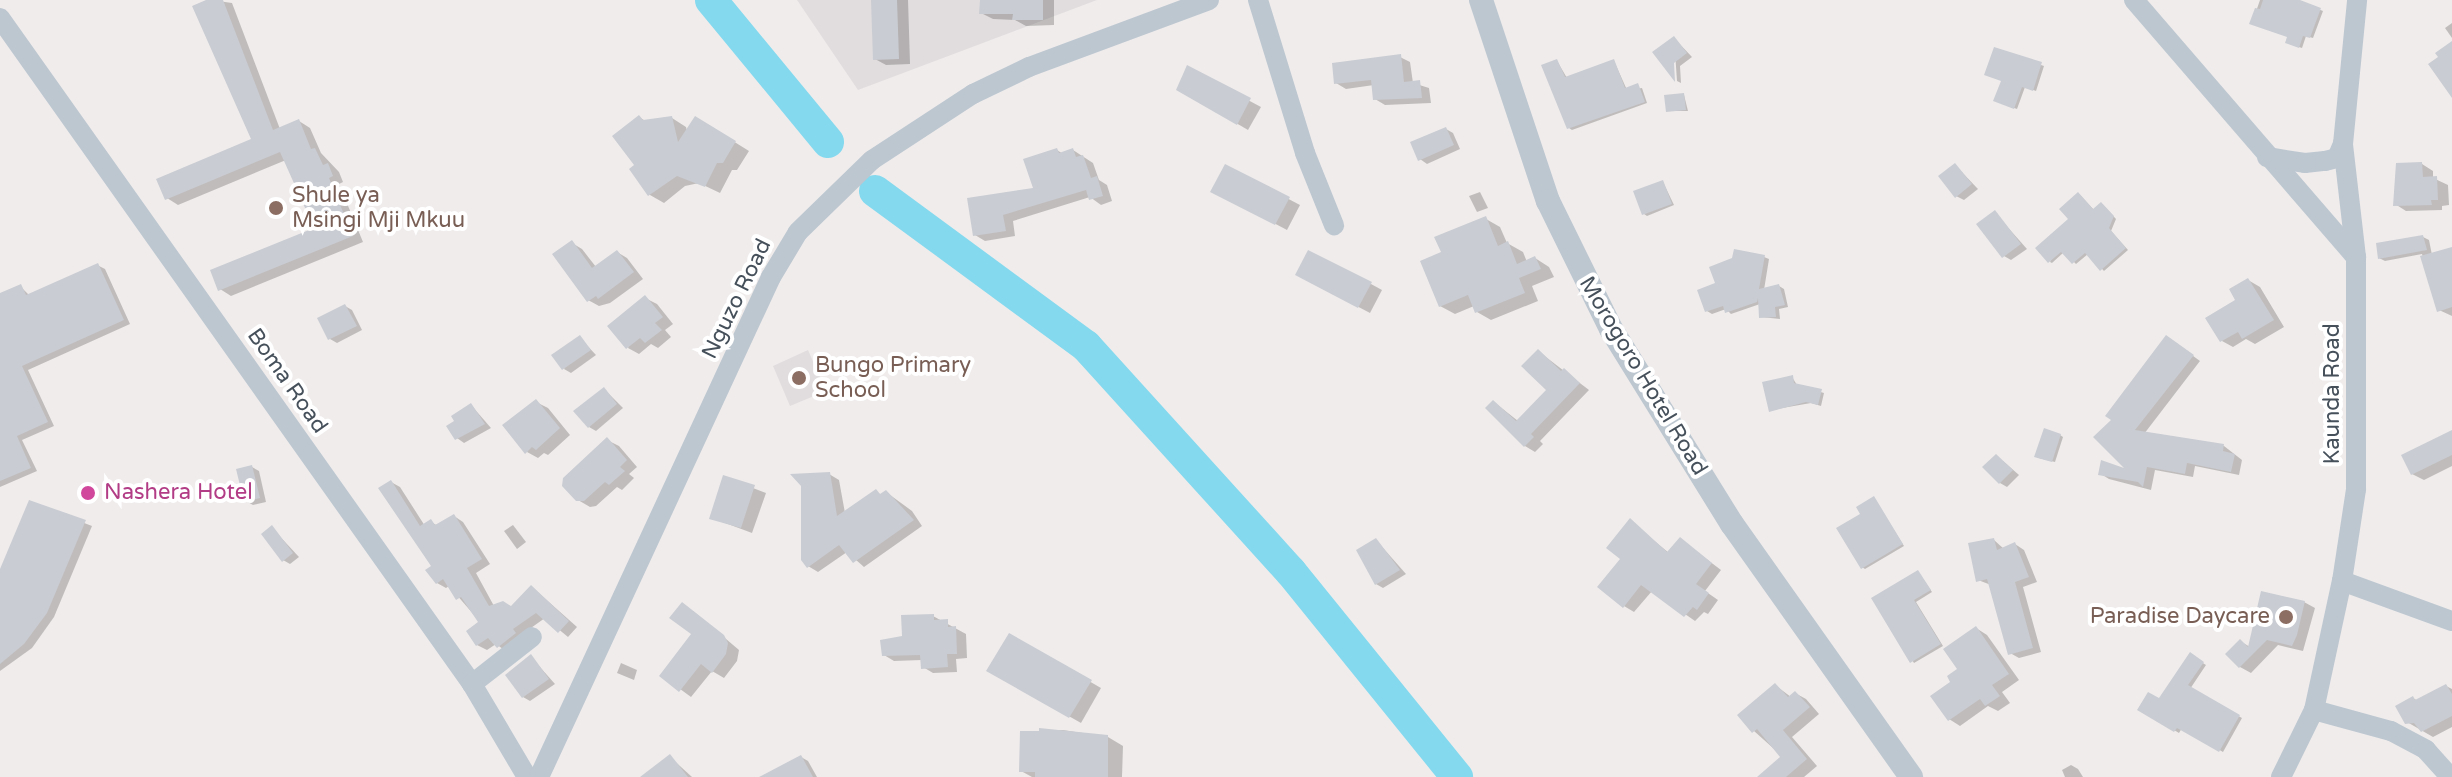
<!DOCTYPE html>
<style>
body{margin:0}
#map{position:relative;width:2452px;height:777px;overflow:hidden;background:#f0ecec;font-family:"Varela Round",sans-serif}
div>[style]{position:absolute}
.education>*{inset:0;background:#e1ddde}
.shadow>*{inset:0;background:#0003}
.river>*{height:32px;margin:-16px;padding:0 16px;transform-origin:16px;border-radius:16px;background:#84d9ee}
.building>*{inset:0;background:#c9ccd2}
.minor>*{height:20px;margin:-10px;padding:0 10px;transform-origin:10px;border-radius:10px;background:#bdc7d0}
.tertiary>*{height:24px;margin:-12px;padding:0 12px;transform-origin:12px;border-radius:12px;background:#bdc7d0}
.dots>*{width:22px;height:22px;translate:-50% -50%;box-sizing:border-box;border:4px solid #fff;border-radius:50%}
span{translate:-50% -50%;white-space:nowrap;text-align:center;line-height:1.15;-webkit-text-stroke:8px #fff;paint-order:stroke}
.education-label{font-size:22px;color:#785e54}
.left{translate:0 -50%;text-align:left}
.right{translate:-100% -50%;text-align:right}
.street-label{font-size:22px;color:#45505b}
.hotel-label{font-size:22px;color:#b23c85}
</style>
<div id="map">
<div class="education">
<div style="clip-path:polygon(797px 0,1097px 0,858px 90px)"></div>
<div style="clip-path:polygon(808px 350px,826px 391px,790px 406px,773px 366px)"></div>
</div>
<div class="shadow">
<div style="clip-path:polygon(211px 0,232px 3px,280px 129px,299px 121px,310px 128px,321px 153px,339px 172px,343px 182px,339px 184px,363px 242px,231px 296px,220px 289px,317px 229px,286px 160px,178px 205px,167px 198px,253px 140px)"></div>
<div style="clip-path:polygon(873px 0,908px 0,910px 64px,886px 65px,875px 59px)"></div>
<div style="clip-path:polygon(982px 0,1054px 0,1054px 25px,1026px 26px,1015px 20px,993px 19px,981px 13px)"></div>
<div style="clip-path:polygon(2260px 0,2294px 0,2323px 11px,2313px 38px,2306px 36px,2302px 48px,2290px 44px,2289px 37px,2252px 23px)"></div>
<div style="clip-path:polygon(2452px 23px,2452px 38px,2445px 28px)"></div>
<div style="clip-path:polygon(1674px 38px,1692px 57px,1680px 66px,1681px 83px,1677px 81px)"></div>
<div style="clip-path:polygon(1995px 50px,2044px 66px,2036px 91px,2025px 87px,2017px 109px,1998px 102px,2003px 80px)"></div>
<div style="clip-path:polygon(1400px 57px,1410px 62px,1413px 83px,1429px 88px,1431px 103px,1385px 105px,1375px 99px,1374px 85px,1346px 89px,1336px 83px)"></div>
<div style="clip-path:polygon(1557px 61px,1567px 78px,1614px 61px,1627px 90px,1642px 88px,1647px 103px,1572px 130px,1569px 128px)"></div>
<div style="clip-path:polygon(1188px 68px,1261px 107px,1248px 130px,1178px 89px)"></div>
<div style="clip-path:polygon(1684px 95px,1688px 111px,1668px 111px)"></div>
<div style="clip-path:polygon(639px 117px,647px 122px,672px 118px,686px 127px,687px 131px,696px 118px,749px 151px,737px 170px,732px 170px,720px 193px,699px 183px,685px 186px,664px 203px,650px 195px,637px 166px)"></div>
<div style="clip-path:polygon(1446px 129px,1453px 133px,1460px 149px,1427px 164px,1420px 159px)"></div>
<div style="clip-path:polygon(1057px 150px,1063px 154px,1073px 150px,1093px 163px,1099px 180px,1107px 185px,1112px 201px,1101px 205px,1090px 197px,1013px 221px,1015px 236px,985px 241px,975px 235px,1036px 189px)"></div>
<div style="clip-path:polygon(2422px 164px,2433px 171px,2433px 178px,2448px 185px,2449px 205px,2442px 206px,2442px 210px,2406px 211px,2395px 204px)"></div>
<div style="clip-path:polygon(1955px 165px,1978px 189px,1964px 200px,1956px 196px)"></div>
<div style="clip-path:polygon(1226px 166px,1300px 205px,1287px 230px,1224px 197px)"></div>
<div style="clip-path:polygon(1663px 182px,1674px 205px,1647px 216px,1644px 214px)"></div>
<div style="clip-path:polygon(1480px 192px,1488px 208px,1477px 212px,1469px 196px)"></div>
<div style="clip-path:polygon(2081px 196px,2094px 210px,2104px 206px,2116px 219px,2111px 231px,2128px 250px,2104px 271px,2088px 254px,2076px 264px,2064px 252px,2052px 263px,2050px 262px)"></div>
<div style="clip-path:polygon(1995px 213px,2027px 249px,2011px 260px,2004px 256px)"></div>
<div style="clip-path:polygon(1486px 219px,1500px 227px,1507px 243px,1523px 252px,1527px 262px,1535px 258px,1549px 267px,1554px 277px,1532px 286px,1538px 301px,1491px 320px,1477px 312px,1474px 306px,1455px 314px,1440px 306px,1443px 253px)"></div>
<div style="clip-path:polygon(2423px 237px,2429px 240px,2432px 255px,2452px 250px,2452px 316px,2439px 310px,2422px 254px,2385px 261px,2379px 258px)"></div>
<div style="clip-path:polygon(572px 243px,582px 249px,596px 267px,617px 252px,627px 258px,643px 279px,610px 303px,599px 306px,588px 300px)"></div>
<div style="clip-path:polygon(1764px 257px,1769px 259px,1764px 290px,1779px 286px,1784px 289px,1788px 307px,1779px 309px,1780px 319px,1761px 317px,1760px 304px,1731px 314px,1726px 309px,1712px 314px,1707px 311px,1718px 285px)"></div>
<div style="clip-path:polygon(97px 265px,105px 269px,130px 324px,28px 370px,54px 426px,22px 440px,37px 471px,0 487px,0 307px,20px 286px,30px 296px)"></div>
<div style="clip-path:polygon(2248px 280px,2260px 287px,2284px 327px,2255px 344px,2246px 339px,2233px 347px,2222px 341px)"></div>
<div style="clip-path:polygon(1309px 281px,1371px 284px,1382px 290px,1370px 313px)"></div>
<div style="clip-path:polygon(645px 298px,657px 304px,673px 324px,665px 330px,671px 337px,658px 348px,651px 344px,639px 354px,628px 348px)"></div>
<div style="clip-path:polygon(345px 306px,352px 310px,362px 330px,337px 343px,330px 339px)"></div>
<div style="clip-path:polygon(580px 338px,596px 355px,571px 373px,564px 369px)"></div>
<div style="clip-path:polygon(2174px 342px,2200px 361px,2144px 434px,2224px 446px,2242px 460px,2239px 475px,2195px 466px,2193px 477px,2155px 470px,2151px 490px,2109px 479px,2101px 474px,2131px 472px,2114px 420px)"></div>
<div style="clip-path:polygon(1538px 351px,1589px 390px,1540px 441px,1543px 444px,1535px 452px,1525px 446px,1494px 402px,1518px 421px,1549px 390px)"></div>
<div style="clip-path:polygon(1792px 377px,1797px 385px,1824px 393px,1821px 406px,1811px 403px,1771px 410px)"></div>
<div style="clip-path:polygon(604px 389px,623px 408px,596px 431px,589px 427px)"></div>
<div style="clip-path:polygon(536px 402px,548px 408px,570px 435px,548px 455px,544px 453px,538px 458px,527px 452px)"></div>
<div style="clip-path:polygon(471px 405px,491px 428px,464px 443px,457px 438px,457px 422px)"></div>
<div style="clip-path:polygon(2452px 433px,2452px 466px,2424px 480px,2412px 474px)"></div>
<div style="clip-path:polygon(2060px 435px,2063px 437px,2055px 462px,2039px 458px)"></div>
<div style="clip-path:polygon(607px 440px,619px 446px,637px 467px,629px 474px,634px 478px,622px 490px,617px 487px,596px 506px,590px 507px,578px 500px)"></div>
<div style="clip-path:polygon(2003px 461px,2019px 475px,2007px 487px,2000px 483px)"></div>
<div style="clip-path:polygon(252px 467px,259px 471px,266px 502px,253px 505px,246px 501px)"></div>
<div style="clip-path:polygon(829px 474px,839px 480px,845px 513px,876px 492px,882px 495px,886px 492px,912px 511px,922px 526px,864px 567px,847px 552px,818px 572px,808px 566px,803px 485px)"></div>
<div style="clip-path:polygon(724px 477px,766px 493px,752px 533px,712px 518px)"></div>
<div style="clip-path:polygon(391px 482px,400px 487px,425px 526px,431px 522px,438px 526px,454px 516px,463px 522px,490px 564px,476px 573px,494px 606px,511px 608px,532px 587px,577px 627px,568px 637px,545px 618px,521px 635px,507px 652px,496px 644px,487px 650px,477px 645px,481px 623px,449px 586px,446px 588px,437px 583px,434px 567px)"></div>
<div style="clip-path:polygon(1874px 499px,1904px 546px,1865px 569px,1862px 567px,1863px 514px)"></div>
<div style="clip-path:polygon(30px 502px,92px 526px,54px 617px,32px 648px,0 671px,0 574px)"></div>
<div style="clip-path:polygon(1630px 521px,1669px 553px,1680px 539px,1721px 570px,1705px 591px,1718px 600px,1708px 614px,1704px 612px,1695px 621px,1652px 591px,1634px 612px,1624px 606px,1622px 558px)"></div>
<div style="clip-path:polygon(513px 525px,526px 542px,517px 549px,504px 531px)"></div>
<div style="clip-path:polygon(272px 528px,299px 557px,290px 564px,283px 560px)"></div>
<div style="clip-path:polygon(1376px 540px,1406px 574px,1383px 588px,1376px 584px)"></div>
<div style="clip-path:polygon(1994px 540px,2004px 549px,2015px 544px,2024px 550px,2037px 582px,2023px 587px,2041px 652px,2019px 658px,2010px 653px,1991px 585px,1978px 580px)"></div>
<div style="clip-path:polygon(1918px 572px,1932px 592px,1916px 602px,1943px 646px,1914px 663px,1873px 599px)"></div>
<div style="clip-path:polygon(2304px 602px,2315px 608px,2303px 651px,2278px 645px,2251px 673px,2240px 667px,2240px 641px,2250px 647px)"></div>
<div style="clip-path:polygon(693px 611px,739px 650px,737px 661px,724px 678px,712px 671px,691px 697px,661px 675px,694px 634px)"></div>
<div style="clip-path:polygon(933px 616px,966px 634px,967px 658px,956px 659px,957px 672px,933px 673px,923px 667px,922px 660px,894px 661px,884px 655px)"></div>
<div style="clip-path:polygon(1976px 628px,1987px 635px,2019px 680px,2002px 692px,2010px 703px,1998px 711px,1988px 706px,1960px 726px,1949px 719px,1953px 682px)"></div>
<div style="clip-path:polygon(1009px 635px,1101px 688px,1081px 723px,989px 671px)"></div>
<div style="clip-path:polygon(2190px 655px,2206px 665px,2190px 689px,2242px 718px,2223px 752px,2182px 728px,2179px 733px,2140px 710px,2159px 701px)"></div>
<div style="clip-path:polygon(531px 657px,555px 684px,530px 701px,523px 697px)"></div>
<div style="clip-path:polygon(621px 663px,637px 670px,634px 680px,617px 673px)"></div>
<div style="clip-path:polygon(1775px 685px,1791px 697px,1795px 693px,1806px 699px,1819px 714px,1792px 737px,1817px 766px,1804px 777px,1770px 777px,1783px 757px,1754px 731px)"></div>
<div style="clip-path:polygon(2446px 686px,2452px 689px,2452px 727px,2433px 737px,2407px 722px,2413px 698px,2418px 701px)"></div>
<div style="clip-path:polygon(1063px 730px,1108px 737px,1123px 746px,1122px 777px,1032px 777px,1021px 771px,1021px 733px)"></div>
<div style="clip-path:polygon(670px 757px,692px 777px,644px 777px)"></div>
<div style="clip-path:polygon(801px 757px,808px 761px,817px 777px,783px 777px)"></div>
<div style="clip-path:polygon(2071px 765px,2078px 769px,2083px 777px,2065px 777px,2062px 770px)"></div>
</div>
<div class="river">
<div style="left:711px;top:0;width:184px;rotate:50.5deg"></div>
<div style="left:875px;top:191px;width:262px;rotate:36.3deg"></div>
<div style="left:1086px;top:346px;width:305px;rotate:47.8deg"></div>
<div style="left:1291px;top:572px;width:264px;rotate:51deg"></div>
</div>
<div class="building">
<div style="clip-path:polygon(206px 0,223px 0,273px 130px,299px 119px,311px 149px,315px 148px,323px 165px,328px 163px,333px 176px,329px 178px,353px 236px,218px 291px,210px 270px,314px 228px,280px 152px,165px 200px,156px 179px,251px 139px,192px 6px)"></div>
<div style="clip-path:polygon(871px 0,897px 0,899px 59px,873px 60px)"></div>
<div style="clip-path:polygon(980px 0,1043px 0,1043px 20px,1012px 20px,1013px 14px,979px 14px)"></div>
<div style="clip-path:polygon(2263px 0,2300px 0,2321px 8px,2310px 38px,2303px 36px,2299px 48px,2285px 43px,2287px 37px,2249px 24px,2255px 8px,2260px 9px)"></div>
<div style="clip-path:polygon(1674px 36px,1687px 53px,1674px 63px,1675px 82px,1652px 52px)"></div>
<div style="clip-path:polygon(2452px 41px,2452px 98px,2428px 64px,2438px 57px,2435px 53px)"></div>
<div style="clip-path:polygon(1994px 47px,2042px 62px,2033px 91px,2022px 87px,2014px 109px,1993px 101px,2001px 81px,1984px 75px)"></div>
<div style="clip-path:polygon(1401px 54px,1404px 82px,1420px 80px,1422px 98px,1373px 100px,1371px 80px,1334px 84px,1332px 63px)"></div>
<div style="clip-path:polygon(1557px 59px,1565px 77px,1614px 59px,1625px 88px,1638px 83px,1645px 102px,1567px 129px,1541px 65px)"></div>
<div style="clip-path:polygon(1187px 65px,1251px 98px,1237px 125px,1176px 90px)"></div>
<div style="clip-path:polygon(1684px 93px,1686px 110px,1666px 112px,1664px 95px)"></div>
<div style="clip-path:polygon(639px 115px,643px 120px,672px 116px,678px 142px,695px 116px,736px 141px,723px 163px,717px 163px,705px 187px,677px 176px,648px 196px,629px 169px,634px 165px,612px 136px)"></div>
<div style="clip-path:polygon(1446px 127px,1454px 145px,1418px 161px,1410px 142px)"></div>
<div style="clip-path:polygon(1057px 148px,1059px 153px,1073px 148px,1076px 157px,1083px 155px,1091px 178px,1097px 176px,1103px 196px,1089px 200px,1086px 190px,1003px 215px,1006px 231px,973px 236px,967px 198px,1033px 188px,1023px 159px)"></div>
<div style="clip-path:polygon(2422px 162px,2423px 177px,2437px 176px,2438px 200px,2431px 200px,2432px 205px,2393px 206px,2396px 163px)"></div>
<div style="clip-path:polygon(1955px 163px,1972px 184px,1955px 198px,1938px 176px)"></div>
<div style="clip-path:polygon(1225px 164px,1290px 197px,1275px 225px,1210px 192px)"></div>
<div style="clip-path:polygon(1663px 180px,1672px 204px,1642px 215px,1633px 191px)"></div>
<div style="clip-path:polygon(2078px 192px,2093px 209px,2101px 202px,2114px 216px,2109px 228px,2126px 248px,2100px 271px,2085px 253px,2072px 264px,2061px 252px,2048px 263px,2035px 248px,2068px 219px,2059px 209px)"></div>
<div style="clip-path:polygon(1995px 210px,2021px 244px,2002px 258px,1976px 224px)"></div>
<div style="clip-path:polygon(1486px 216px,1498px 246px,1508px 241px,1517px 264px,1535px 256px,1541px 269px,1519px 278px,1525px 293px,1475px 313px,1468px 295px,1439px 307px,1420px 261px,1441px 252px,1434px 237px)"></div>
<div style="clip-path:polygon(2423px 235px,2427px 250px,2378px 259px,2376px 243px)"></div>
<div style="clip-path:polygon(572px 240px,592px 268px,617px 250px,634px 272px,598px 299px,596px 296px,587px 302px,552px 254px)"></div>
<div style="clip-path:polygon(2452px 247px,2452px 307px,2437px 312px,2420px 256px)"></div>
<div style="clip-path:polygon(1734px 249px,1765px 255px,1759px 289px,1779px 284px,1785px 305px,1775px 307px,1776px 317px,1759px 318px,1758px 298px,1757px 302px,1725px 313px,1723px 306px,1705px 312px,1697px 290px,1715px 283px,1709px 267px,1732px 258px)"></div>
<div style="clip-path:polygon(1308px 250px,1372px 282px,1358px 308px,1295px 275px)"></div>
<div style="clip-path:polygon(98px 263px,124px 320px,22px 366px,48px 422px,17px 436px,31px 468px,0 481px,0 293px,21px 284px,26px 295px)"></div>
<div style="clip-path:polygon(2248px 278px,2274px 320px,2242px 339px,2238px 332px,2220px 342px,2205px 318px,2235px 300px,2229px 289px)"></div>
<div style="clip-path:polygon(645px 295px,663px 317px,655px 323px,662px 330px,645px 343px,640px 338px,626px 349px,607px 326px)"></div>
<div style="clip-path:polygon(345px 304px,357px 326px,328px 340px,317px 318px)"></div>
<div style="clip-path:polygon(580px 335px,591px 350px,562px 370px,551px 355px)"></div>
<div style="clip-path:polygon(2166px 335px,2194px 355px,2135px 430px,2224px 444px,2223px 451px,2235px 454px,2231px 472px,2187px 463px,2185px 474px,2147px 467px,2143px 487px,2138px 482px,2098px 475px,2101px 460px,2124px 468px,2093px 437px,2111px 420px,2105px 416px)"></div>
<div style="clip-path:polygon(1538px 349px,1561px 371px,1564px 368px,1580px 383px,1531px 434px,1534px 437px,1524px 447px,1485px 408px,1493px 400px,1516px 421px,1546px 390px,1521px 366px)"></div>
<div style="clip-path:polygon(1793px 375px,1794px 383px,1822px 389px,1818px 405px,1806px 402px,1769px 412px,1762px 382px)"></div>
<div style="clip-path:polygon(604px 387px,617px 404px,588px 428px,573px 411px)"></div>
<div style="clip-path:polygon(536px 399px,560px 428px,536px 450px,532px 447px,525px 454px,502px 425px)"></div>
<div style="clip-path:polygon(471px 403px,485px 424px,455px 440px,446px 426px,454px 421px,451px 416px)"></div>
<div style="clip-path:polygon(2044px 428px,2061px 434px,2052px 462px,2034px 457px)"></div>
<div style="clip-path:polygon(2452px 430px,2452px 455px,2411px 475px,2401px 455px)"></div>
<div style="clip-path:polygon(607px 437px,627px 460px,620px 467px,625px 471px,609px 485px,605px 482px,584px 501px,576px 501px,562px 486px,563px 478px)"></div>
<div style="clip-path:polygon(1996px 454px,2013px 470px,1999px 484px,1982px 467px)"></div>
<div style="clip-path:polygon(252px 465px,260px 498px,244px 502px,236px 469px)"></div>
<div style="clip-path:polygon(830px 472px,837px 516px,876px 489px,880px 494px,886px 490px,914px 520px,853px 563px,839px 545px,807px 568px,801px 560px,801px 486px,790px 474px)"></div>
<div style="clip-path:polygon(723px 475px,755px 485px,741px 528px,709px 519px)"></div>
<div style="clip-path:polygon(391px 480px,420px 526px,431px 519px,435px 525px,454px 514px,482px 559px,467px 568px,489px 606px,503px 601px,511px 606px,531px 585px,569px 621px,558px 633px,536px 613px,513px 629px,516px 633px,497px 648px,488px 638px,476px 646px,466px 631px,478px 622px,461px 597px,456px 600px,443px 579px,436px 584px,425px 570px,431px 566px,378px 488px)"></div>
<div style="clip-path:polygon(1874px 496px,1903px 544px,1861px 569px,1836px 528px,1860px 514px,1856px 507px)"></div>
<div style="clip-path:polygon(29px 500px,86px 520px,47px 613px,24px 644px,0 664px,0 569px)"></div>
<div style="clip-path:polygon(1630px 518px,1667px 552px,1680px 537px,1712px 563px,1696px 584px,1709px 593px,1697px 610px,1693px 607px,1684px 617px,1641px 585px,1623px 608px,1597px 587px,1620px 559px,1606px 548px)"></div>
<div style="clip-path:polygon(272px 525px,293px 553px,282px 562px,261px 534px)"></div>
<div style="clip-path:polygon(1376px 538px,1400px 570px,1375px 585px,1356px 550px)"></div>
<div style="clip-path:polygon(1994px 538px,1997px 550px,2015px 542px,2029px 577px,2015px 582px,2033px 648px,2008px 655px,1987px 579px,1976px 582px,1968px 543px)"></div>
<div style="clip-path:polygon(1918px 570px,1931px 590px,1914px 600px,1941px 644px,1910px 663px,1871px 598px)"></div>
<div style="clip-path:polygon(2261px 591px,2305px 601px,2297px 635px,2292px 646px,2267px 640px,2239px 668px,2225px 654px,2240px 639px,2248px 647px)"></div>
<div style="clip-path:polygon(682px 602px,724px 635px,728px 643px,726px 654px,712px 673px,701px 664px,679px 692px,659px 676px,691px 634px,669px 618px)"></div>
<div style="clip-path:polygon(934px 614px,934px 620px,948px 619px,948px 627px,956px 626px,957px 654px,947px 654px,948px 667px,921px 669px,920px 655px,882px 656px,880px 640px,902px 636px,901px 615px)"></div>
<div style="clip-path:polygon(1976px 626px,2009px 674px,1992px 685px,2000px 696px,1985px 706px,1980px 699px,1948px 721px,1930px 696px,1950px 682px,1947px 676px,1957px 669px,1943px 649px)"></div>
<div style="clip-path:polygon(1009px 633px,1092px 680px,1069px 718px,986px 671px)"></div>
<div style="clip-path:polygon(2190px 652px,2204px 662px,2188px 685px,2240px 715px,2219px 752px,2177px 728px,2174px 732px,2137px 710px,2148px 692px,2159px 698px)"></div>
<div style="clip-path:polygon(531px 654px,549px 679px,522px 698px,505px 675px)"></div>
<div style="clip-path:polygon(1775px 683px,1788px 697px,1795px 691px,1810px 707px,1783px 730px,1807px 759px,1786px 777px,1757px 777px,1780px 757px,1757px 729px,1752px 733px,1737px 715px)"></div>
<div style="clip-path:polygon(2446px 684px,2452px 694px,2452px 716px,2421px 732px,2414px 723px,2405px 724px,2395px 706px,2413px 696px,2415px 700px)"></div>
<div style="clip-path:polygon(1039px 728px,1108px 735px,1108px 777px,1035px 777px,1035px 772px,1019px 772px,1020px 731px,1039px 731px)"></div>
<div style="clip-path:polygon(670px 754px,688px 777px,640px 777px)"></div>
<div style="clip-path:polygon(801px 755px,813px 777px,759px 777px)"></div>
</div>
<div class="minor">
<div style="left:1258px;top:0;width:160px;rotate:72.9deg"></div>
<div style="left:1305px;top:153px;width:78px;rotate:68.1deg"></div>
<div style="left:2134px;top:0;width:340px;rotate:49.2deg"></div>
<div style="left:0;top:18px;width:816px;rotate:54.67deg"></div>
<div style="left:472px;top:684px;width:108px;rotate:59.4deg"></div>
<div style="left:2267px;top:157px;width:38px;rotate:9deg"></div>
<div style="left:2305px;top:163px;width:20px;rotate:-6deg"></div>
<div style="left:2325px;top:161px;width:12px;rotate:-14deg"></div>
<div style="left:2337px;top:158px;width:15px;rotate:-67deg"></div>
<div style="left:2342px;top:581px;width:117px;rotate:20deg"></div>
<div style="left:472px;top:684px;width:76px;rotate:-38.1deg"></div>
<div style="left:2314px;top:710px;width:80px;rotate:15.3deg"></div>
<div style="left:2391px;top:731px;width:40px;rotate:28deg"></div>
<div style="left:2426px;top:750px;width:36px;rotate:48deg"></div>
<div style="left:539px;top:777px;width:551px;rotate:-65.11deg"></div>
<div style="left:771px;top:277px;width:52px;rotate:-59deg"></div>
<div style="left:798px;top:232px;width:103px;rotate:-44.2deg"></div>
<div style="left:872px;top:160px;width:121px;rotate:-33.2deg"></div>
<div style="left:973px;top:94px;width:62px;rotate:-25.7deg"></div>
<div style="left:1029px;top:67px;width:192px;rotate:-20.4deg"></div>
<div style="left:2281px;top:777px;width:75px;rotate:-63.8deg"></div>
<div style="left:2314px;top:710px;width:132px;rotate:-77.8deg"></div>
<div style="left:2342px;top:581px;width:93px;rotate:-81.3deg"></div>
<div style="left:2356px;top:489px;width:232px;rotate:-90deg"></div>
<div style="left:2356px;top:257px;width:114px;rotate:-96.6deg"></div>
<div style="left:2343px;top:144px;width:145px;rotate:-84.4deg"></div>
</div>
<div class="tertiary">
<div style="left:1481px;top:0;width:212px;rotate:71.6deg"></div>
<div style="left:1548px;top:201px;width:143px;rotate:63.8deg"></div>
<div style="left:1611px;top:329px;width:229px;rotate:58.2deg"></div>
<div style="left:1732px;top:524px;width:310px;rotate:54.7deg"></div>
</div>
<div class="dots">
<div style="left:276px;top:208px;background:#8d6e63"></div>
<div style="left:799px;top:378px;background:#8d6e63"></div>
<div style="left:88px;top:493px;background:#d1479c"></div>
<div style="left:2286px;top:617px;background:#8d6e63"></div>
</div>
<div class="education-label">
<span class="left" style="left:292px;top:208px">Shule ya<br>Msingi Mji Mkuu</span>
<span class="left" style="left:815px;top:378px">Bungo Primary<br>School</span>
<span class="right" style="left:2270px;top:617px">Paradise Daycare</span>
</div>
<div class="street-label">
<span style="left:737px;top:299px;rotate:-64deg">Nguzo Road</span>
<span style="left:1643px;top:376px;rotate:59deg">Morogoro Hotel Road</span>
<span style="left:287px;top:381px;rotate:55deg">Boma Road</span>
<span style="left:2333px;top:394px;rotate:-90deg">Kaunda Road</span>
</div>
<div class="hotel-label">
<span class="left" style="left:104px;top:493px">Nashera Hotel</span>
</div>
</div>
